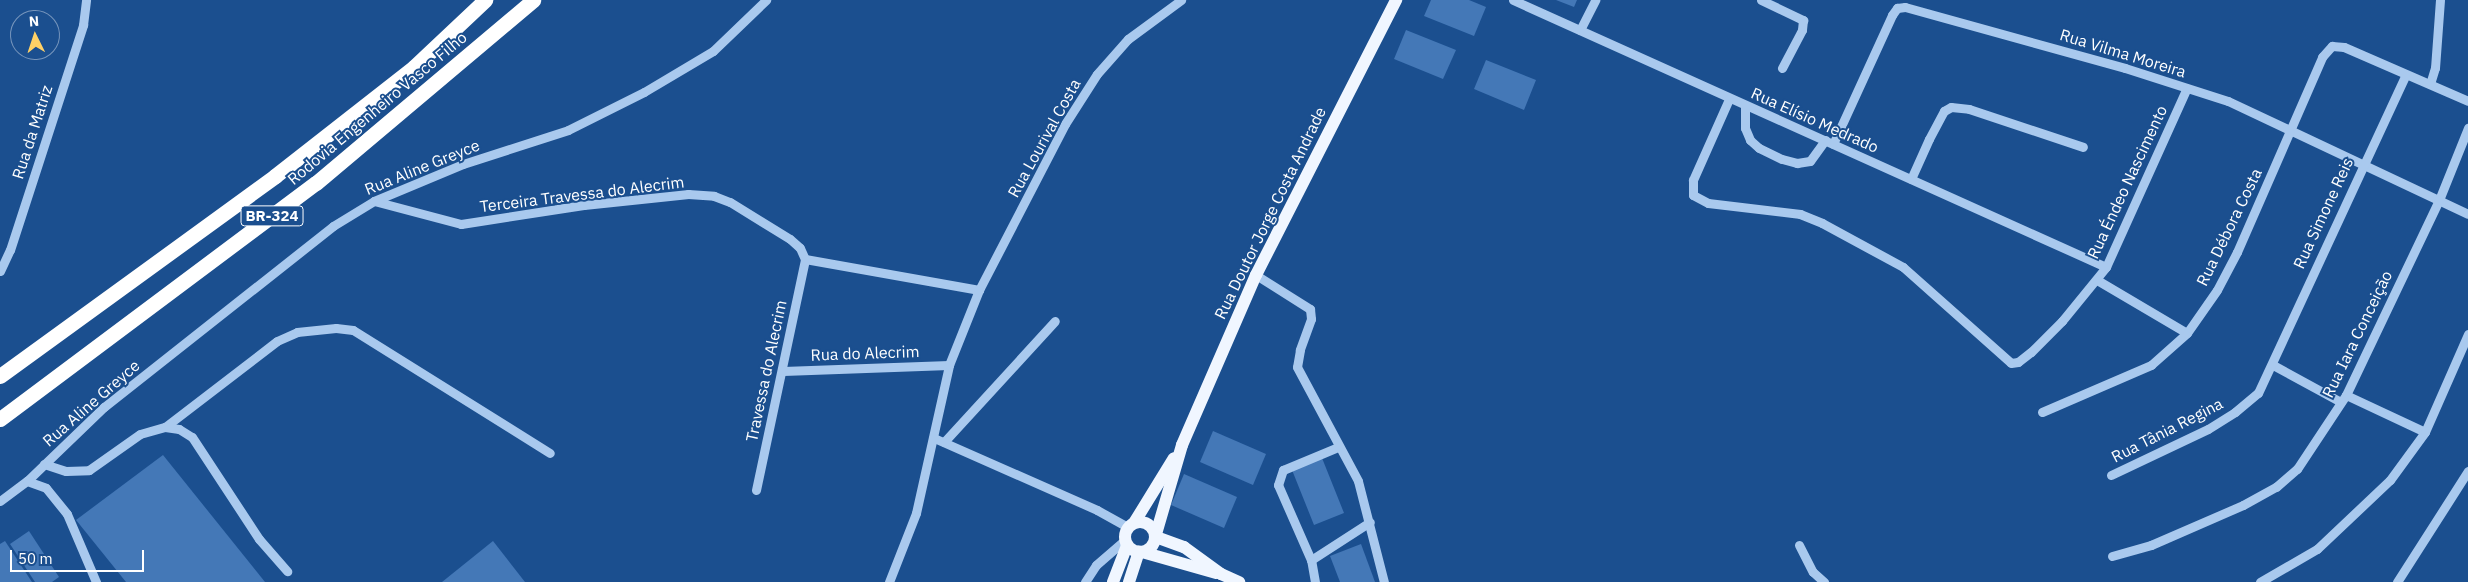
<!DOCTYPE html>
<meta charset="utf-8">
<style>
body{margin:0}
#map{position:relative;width:2468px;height:582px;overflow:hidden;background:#1b4f8f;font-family:"IBM Plex Sans",sans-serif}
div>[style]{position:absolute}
.building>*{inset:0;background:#4478b7}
.minor>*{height:9px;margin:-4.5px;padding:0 4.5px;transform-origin:4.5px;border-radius:4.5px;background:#a9c9ee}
.major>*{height:12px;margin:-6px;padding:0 6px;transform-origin:6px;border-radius:6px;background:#f0f6ff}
.major>.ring{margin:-6px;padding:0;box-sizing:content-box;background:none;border:12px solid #f0f6ff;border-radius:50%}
.highway>*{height:15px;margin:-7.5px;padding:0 7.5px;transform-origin:7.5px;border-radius:7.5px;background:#fff}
span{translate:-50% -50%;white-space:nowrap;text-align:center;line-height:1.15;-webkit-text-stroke:4px #1b4f8f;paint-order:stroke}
.shield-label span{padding:1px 4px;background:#1b4f8f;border:1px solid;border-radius:4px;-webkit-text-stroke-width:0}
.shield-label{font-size:15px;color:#fff;font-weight:700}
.street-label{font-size:16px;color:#fff}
.north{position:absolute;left:10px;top:10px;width:50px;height:50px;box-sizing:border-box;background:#1b4f8f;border:1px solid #7695bc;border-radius:50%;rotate:356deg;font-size:14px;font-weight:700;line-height:20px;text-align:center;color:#fff}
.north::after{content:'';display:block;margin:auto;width:18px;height:22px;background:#ffd166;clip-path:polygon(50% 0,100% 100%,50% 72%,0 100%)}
.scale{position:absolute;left:10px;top:550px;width:134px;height:22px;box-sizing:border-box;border:2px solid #fff;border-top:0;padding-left:6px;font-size:15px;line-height:18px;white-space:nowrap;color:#fff;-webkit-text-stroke:4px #1b4f8f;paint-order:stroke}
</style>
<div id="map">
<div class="building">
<div style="clip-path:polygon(1431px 0,1469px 0,1486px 7px,1474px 36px,1424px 16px)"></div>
<div style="clip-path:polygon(1556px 0,1577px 0,1574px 7px)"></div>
<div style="clip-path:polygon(1406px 30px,1456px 50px,1443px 79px,1394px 59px)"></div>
<div style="clip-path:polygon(1486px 60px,1536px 80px,1524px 110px,1474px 89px)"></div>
<div style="clip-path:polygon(1213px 431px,1266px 454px,1253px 485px,1200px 462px)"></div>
<div style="clip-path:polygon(163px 455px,265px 582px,126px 582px,76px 520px)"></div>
<div style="clip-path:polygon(1322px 458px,1344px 513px,1314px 525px,1292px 470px)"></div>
<div style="clip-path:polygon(1184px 474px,1237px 497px,1224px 528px,1171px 505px)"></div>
<div style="clip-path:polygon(29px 531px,59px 577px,52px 582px,35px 582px,10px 544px)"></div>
<div style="clip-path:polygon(5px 541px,32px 582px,0 582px,0 544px)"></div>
<div style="clip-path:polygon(493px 541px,525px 582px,442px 582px)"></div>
<div style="clip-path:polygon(1361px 544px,1375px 582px,1340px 582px,1330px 556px)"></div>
</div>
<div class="minor">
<div style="left:1513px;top:0;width:650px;rotate:24.24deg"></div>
<div style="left:1761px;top:0;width:47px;rotate:25.5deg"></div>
<div style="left:1803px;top:20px;width:10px;rotate:96deg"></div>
<div style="left:1802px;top:30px;width:43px;rotate:117.8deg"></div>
<div style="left:1580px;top:30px;width:34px;rotate:-63deg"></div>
<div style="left:2430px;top:84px;width:17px;rotate:-73deg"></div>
<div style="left:2435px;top:68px;width:68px;rotate:-85.8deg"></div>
<div style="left:1729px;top:99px;width:89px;rotate:114deg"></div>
<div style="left:1693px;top:180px;width:15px;rotate:90deg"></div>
<div style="left:1693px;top:195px;width:17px;rotate:28deg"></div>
<div style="left:1708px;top:203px;width:93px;rotate:6.8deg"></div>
<div style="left:1800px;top:214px;width:24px;rotate:22deg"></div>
<div style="left:1822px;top:223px;width:92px;rotate:28.5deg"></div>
<div style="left:1903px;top:267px;width:144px;rotate:41.6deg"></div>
<div style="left:2011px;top:363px;width:7px;rotate:-8deg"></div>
<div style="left:2018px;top:362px;width:16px;rotate:-38deg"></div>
<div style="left:2031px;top:352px;width:44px;rotate:-45deg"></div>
<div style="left:2062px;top:321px;width:70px;rotate:-50.8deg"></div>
<div style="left:2106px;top:267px;width:196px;rotate:-65.7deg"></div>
<div style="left:1745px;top:105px;width:23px;rotate:90deg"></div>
<div style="left:1745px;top:128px;width:13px;rotate:67deg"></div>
<div style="left:1750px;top:140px;width:12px;rotate:42deg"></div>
<div style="left:1759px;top:148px;width:25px;rotate:26deg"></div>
<div style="left:1782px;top:159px;width:16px;rotate:15deg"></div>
<div style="left:1797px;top:163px;width:13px;rotate:-9deg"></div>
<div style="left:1810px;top:161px;width:26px;rotate:-54deg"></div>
<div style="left:1833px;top:144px;width:142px;rotate:-65.4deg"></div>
<div style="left:1892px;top:15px;width:9px;rotate:-54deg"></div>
<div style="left:1897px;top:8px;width:8px;rotate:-7deg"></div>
<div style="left:1905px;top:7px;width:228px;rotate:15.5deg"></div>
<div style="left:2125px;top:68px;width:108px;rotate:17.8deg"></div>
<div style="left:2228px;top:101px;width:265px;rotate:25.2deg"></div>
<div style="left:1911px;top:179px;width:44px;rotate:-65.8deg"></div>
<div style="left:1929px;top:139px;width:32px;rotate:-62deg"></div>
<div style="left:1944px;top:111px;width:8px;rotate:-30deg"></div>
<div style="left:1951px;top:107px;width:18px;rotate:6deg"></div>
<div style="left:1969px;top:109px;width:120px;rotate:18.4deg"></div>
<div style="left:374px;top:201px;width:90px;rotate:14.8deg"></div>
<div style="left:461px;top:224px;width:124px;rotate:-8.8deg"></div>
<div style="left:584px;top:205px;width:105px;rotate:-6deg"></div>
<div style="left:688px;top:194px;width:26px;rotate:4deg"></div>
<div style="left:714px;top:196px;width:17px;rotate:21deg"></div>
<div style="left:730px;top:202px;width:70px;rotate:31.7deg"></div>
<div style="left:790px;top:239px;width:13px;rotate:42deg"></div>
<div style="left:800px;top:248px;width:12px;rotate:66deg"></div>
<div style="left:805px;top:259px;width:177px;rotate:10.1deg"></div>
<div style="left:0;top:271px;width:23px;rotate:-65deg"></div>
<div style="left:10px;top:250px;width:237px;rotate:-72deg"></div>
<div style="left:83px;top:25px;width:25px;rotate:-83deg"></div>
<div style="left:1256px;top:275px;width:64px;rotate:32.2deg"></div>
<div style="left:1310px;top:309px;width:10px;rotate:84deg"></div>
<div style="left:1311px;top:319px;width:33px;rotate:110deg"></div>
<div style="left:1300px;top:350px;width:17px;rotate:100deg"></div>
<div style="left:1297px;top:367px;width:129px;rotate:61.8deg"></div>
<div style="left:1358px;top:481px;width:104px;rotate:75.6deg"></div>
<div style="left:2097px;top:280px;width:104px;rotate:30.5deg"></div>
<div style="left:2273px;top:365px;width:77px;rotate:28.6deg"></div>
<div style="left:783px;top:371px;width:166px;rotate:-2.1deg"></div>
<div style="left:2346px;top:395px;width:87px;rotate:25.1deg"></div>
<div style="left:2042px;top:412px;width:119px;rotate:-23.3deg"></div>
<div style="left:2151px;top:365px;width:48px;rotate:-41.6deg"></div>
<div style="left:2187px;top:333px;width:52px;rotate:-55.1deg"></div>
<div style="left:2217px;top:290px;width:43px;rotate:-62.2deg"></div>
<div style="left:2237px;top:252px;width:213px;rotate:-66.4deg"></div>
<div style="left:2322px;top:57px;width:15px;rotate:-48deg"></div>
<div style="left:2332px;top:46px;width:12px;rotate:5deg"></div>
<div style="left:2344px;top:47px;width:135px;rotate:23.5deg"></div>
<div style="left:165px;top:427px;width:141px;rotate:-37.5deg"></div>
<div style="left:277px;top:341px;width:22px;rotate:-24deg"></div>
<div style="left:297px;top:332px;width:39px;rotate:-6deg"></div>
<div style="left:336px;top:328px;width:17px;rotate:7deg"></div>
<div style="left:353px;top:330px;width:232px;rotate:32deg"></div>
<div style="left:934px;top:438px;width:178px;rotate:23.8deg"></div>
<div style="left:1097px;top:510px;width:35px;rotate:29deg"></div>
<div style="left:944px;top:442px;width:164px;rotate:-47.5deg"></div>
<div style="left:44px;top:464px;width:23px;rotate:18deg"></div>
<div style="left:66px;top:471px;width:23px;rotate:-2deg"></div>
<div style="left:89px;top:470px;width:62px;rotate:-35.2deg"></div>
<div style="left:140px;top:434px;width:26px;rotate:-16deg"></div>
<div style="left:165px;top:427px;width:14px;rotate:8deg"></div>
<div style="left:179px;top:429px;width:15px;rotate:32deg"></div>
<div style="left:192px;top:437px;width:122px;rotate:56.7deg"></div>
<div style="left:259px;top:539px;width:43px;rotate:48.8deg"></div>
<div style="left:2111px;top:475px;width:107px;rotate:-25.4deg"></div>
<div style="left:2208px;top:429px;width:32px;rotate:-32deg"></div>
<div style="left:2235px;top:412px;width:30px;rotate:-40deg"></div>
<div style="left:2258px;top:393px;width:349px;rotate:-65.1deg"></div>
<div style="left:27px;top:481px;width:20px;rotate:20deg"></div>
<div style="left:46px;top:488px;width:33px;rotate:51deg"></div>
<div style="left:67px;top:514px;width:74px;rotate:66.9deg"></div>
<div style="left:756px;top:490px;width:236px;rotate:-78deg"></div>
<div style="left:0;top:501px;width:34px;rotate:-37deg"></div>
<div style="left:27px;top:481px;width:107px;rotate:-43.9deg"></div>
<div style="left:104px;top:407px;width:292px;rotate:-38.3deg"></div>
<div style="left:333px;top:226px;width:48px;rotate:-31.4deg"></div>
<div style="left:374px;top:201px;width:96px;rotate:-22.6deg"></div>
<div style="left:463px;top:164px;width:110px;rotate:-17.9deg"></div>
<div style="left:568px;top:130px;width:85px;rotate:-26.6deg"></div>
<div style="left:644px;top:92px;width:80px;rotate:-30.7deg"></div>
<div style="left:713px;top:51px;width:74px;rotate:-43.9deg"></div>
<div style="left:1799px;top:545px;width:30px;rotate:63deg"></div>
<div style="left:1813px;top:572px;width:15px;rotate:42deg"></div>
<div style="left:2112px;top:556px;width:41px;rotate:-15.8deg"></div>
<div style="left:2151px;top:545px;width:100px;rotate:-23.5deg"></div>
<div style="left:2243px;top:505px;width:38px;rotate:-29deg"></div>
<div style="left:2276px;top:487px;width:28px;rotate:-41deg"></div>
<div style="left:2297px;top:469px;width:89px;rotate:-56.5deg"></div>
<div style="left:2346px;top:395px;width:216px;rotate:-64.5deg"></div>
<div style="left:2439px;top:200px;width:78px;rotate:-68.1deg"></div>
<div style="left:1311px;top:560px;width:82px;rotate:-113.7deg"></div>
<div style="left:1278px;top:485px;width:16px;rotate:-72deg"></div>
<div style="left:1283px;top:470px;width:60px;rotate:-22.7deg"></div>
<div style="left:889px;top:582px;width:74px;rotate:-68.6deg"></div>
<div style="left:916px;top:513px;width:152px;rotate:-77.4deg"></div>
<div style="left:949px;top:365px;width:81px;rotate:-68.2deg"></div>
<div style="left:979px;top:290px;width:187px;rotate:-62.6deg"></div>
<div style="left:1065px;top:124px;width:59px;rotate:-57.4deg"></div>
<div style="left:1097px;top:74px;width:47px;rotate:-48.5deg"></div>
<div style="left:1128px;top:39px;width:66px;rotate:-36.3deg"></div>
<div style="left:1085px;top:582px;width:20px;rotate:-57deg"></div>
<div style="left:1096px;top:565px;width:38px;rotate:-41deg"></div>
<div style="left:1315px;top:582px;width:22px;rotate:-100deg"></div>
<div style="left:1311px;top:560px;width:70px;rotate:-32.8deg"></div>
<div style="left:2260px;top:582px;width:66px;rotate:-30.1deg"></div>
<div style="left:2317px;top:549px;width:100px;rotate:-43.4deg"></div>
<div style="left:2390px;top:480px;width:59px;rotate:-53.9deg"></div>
<div style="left:2425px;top:432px;width:107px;rotate:-66.3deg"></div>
<div style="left:2397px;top:582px;width:132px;rotate:-57.4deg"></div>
</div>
<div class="major">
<div class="ring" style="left:1125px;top:522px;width:18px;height:18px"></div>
<div style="left:1134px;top:523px;width:76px;rotate:-58.4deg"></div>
<div style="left:1156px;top:534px;width:93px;rotate:-73.7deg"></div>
<div style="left:1182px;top:445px;width:185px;rotate:-66.5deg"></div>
<div style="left:1256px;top:275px;width:309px;rotate:-63deg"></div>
<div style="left:1156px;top:537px;width:30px;rotate:20deg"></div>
<div style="left:1184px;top:547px;width:46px;rotate:36.1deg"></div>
<div style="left:1221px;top:574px;width:20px;rotate:24deg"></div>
<div style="left:1142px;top:552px;width:77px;rotate:15.8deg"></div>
<div style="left:1113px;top:582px;width:39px;rotate:-69deg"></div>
<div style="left:1129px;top:582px;width:32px;rotate:-72deg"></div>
</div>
<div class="highway">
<div style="left:0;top:376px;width:340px;rotate:-36deg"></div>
<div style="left:275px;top:176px;width:177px;rotate:-38.1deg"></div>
<div style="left:414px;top:67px;width:98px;rotate:-43.3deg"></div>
<div style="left:0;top:419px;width:394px;rotate:-36.8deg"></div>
<div style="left:316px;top:183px;width:284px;rotate:-40.1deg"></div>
</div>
<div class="shield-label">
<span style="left:272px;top:216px">BR-324</span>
</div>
<div class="street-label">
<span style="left:2123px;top:53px;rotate:17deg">Rua Vilma Moreira</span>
<span style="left:377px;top:108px;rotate:-40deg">Rodovia Engenheiro Vasco Filho</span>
<span style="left:1815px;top:120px;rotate:24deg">Rua Elísio Medrado</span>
<span style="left:32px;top:132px;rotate:-72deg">Rua da Matriz</span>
<span style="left:1044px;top:138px;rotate:-61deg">Rua Lourival Costa</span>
<span style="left:422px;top:167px;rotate:-22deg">Rua Aline Greyce</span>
<span style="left:2127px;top:182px;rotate:-65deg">Rua Éndeo Nascimento</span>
<span style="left:582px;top:194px;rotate:-7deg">Terceira Travessa do Alecrim</span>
<span style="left:1270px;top:213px;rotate:-64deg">Rua Doutor Jorge Costa Andrade</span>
<span style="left:2323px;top:213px;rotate:-65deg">Rua Simone Reis</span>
<span style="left:2229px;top:227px;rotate:-64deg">Rua Débora Costa</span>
<span style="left:2357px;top:334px;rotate:-64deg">Rua Iara Conceição</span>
<span style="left:865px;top:353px;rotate:-2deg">Rua do Alecrim</span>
<span style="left:766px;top:371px;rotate:-78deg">Travessa do Alecrim</span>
<span style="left:91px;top:403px;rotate:-41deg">Rua Aline Greyce</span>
<span style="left:2167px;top:430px;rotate:-27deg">Rua Tânia Regina</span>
</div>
<div class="north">N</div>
<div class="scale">50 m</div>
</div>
